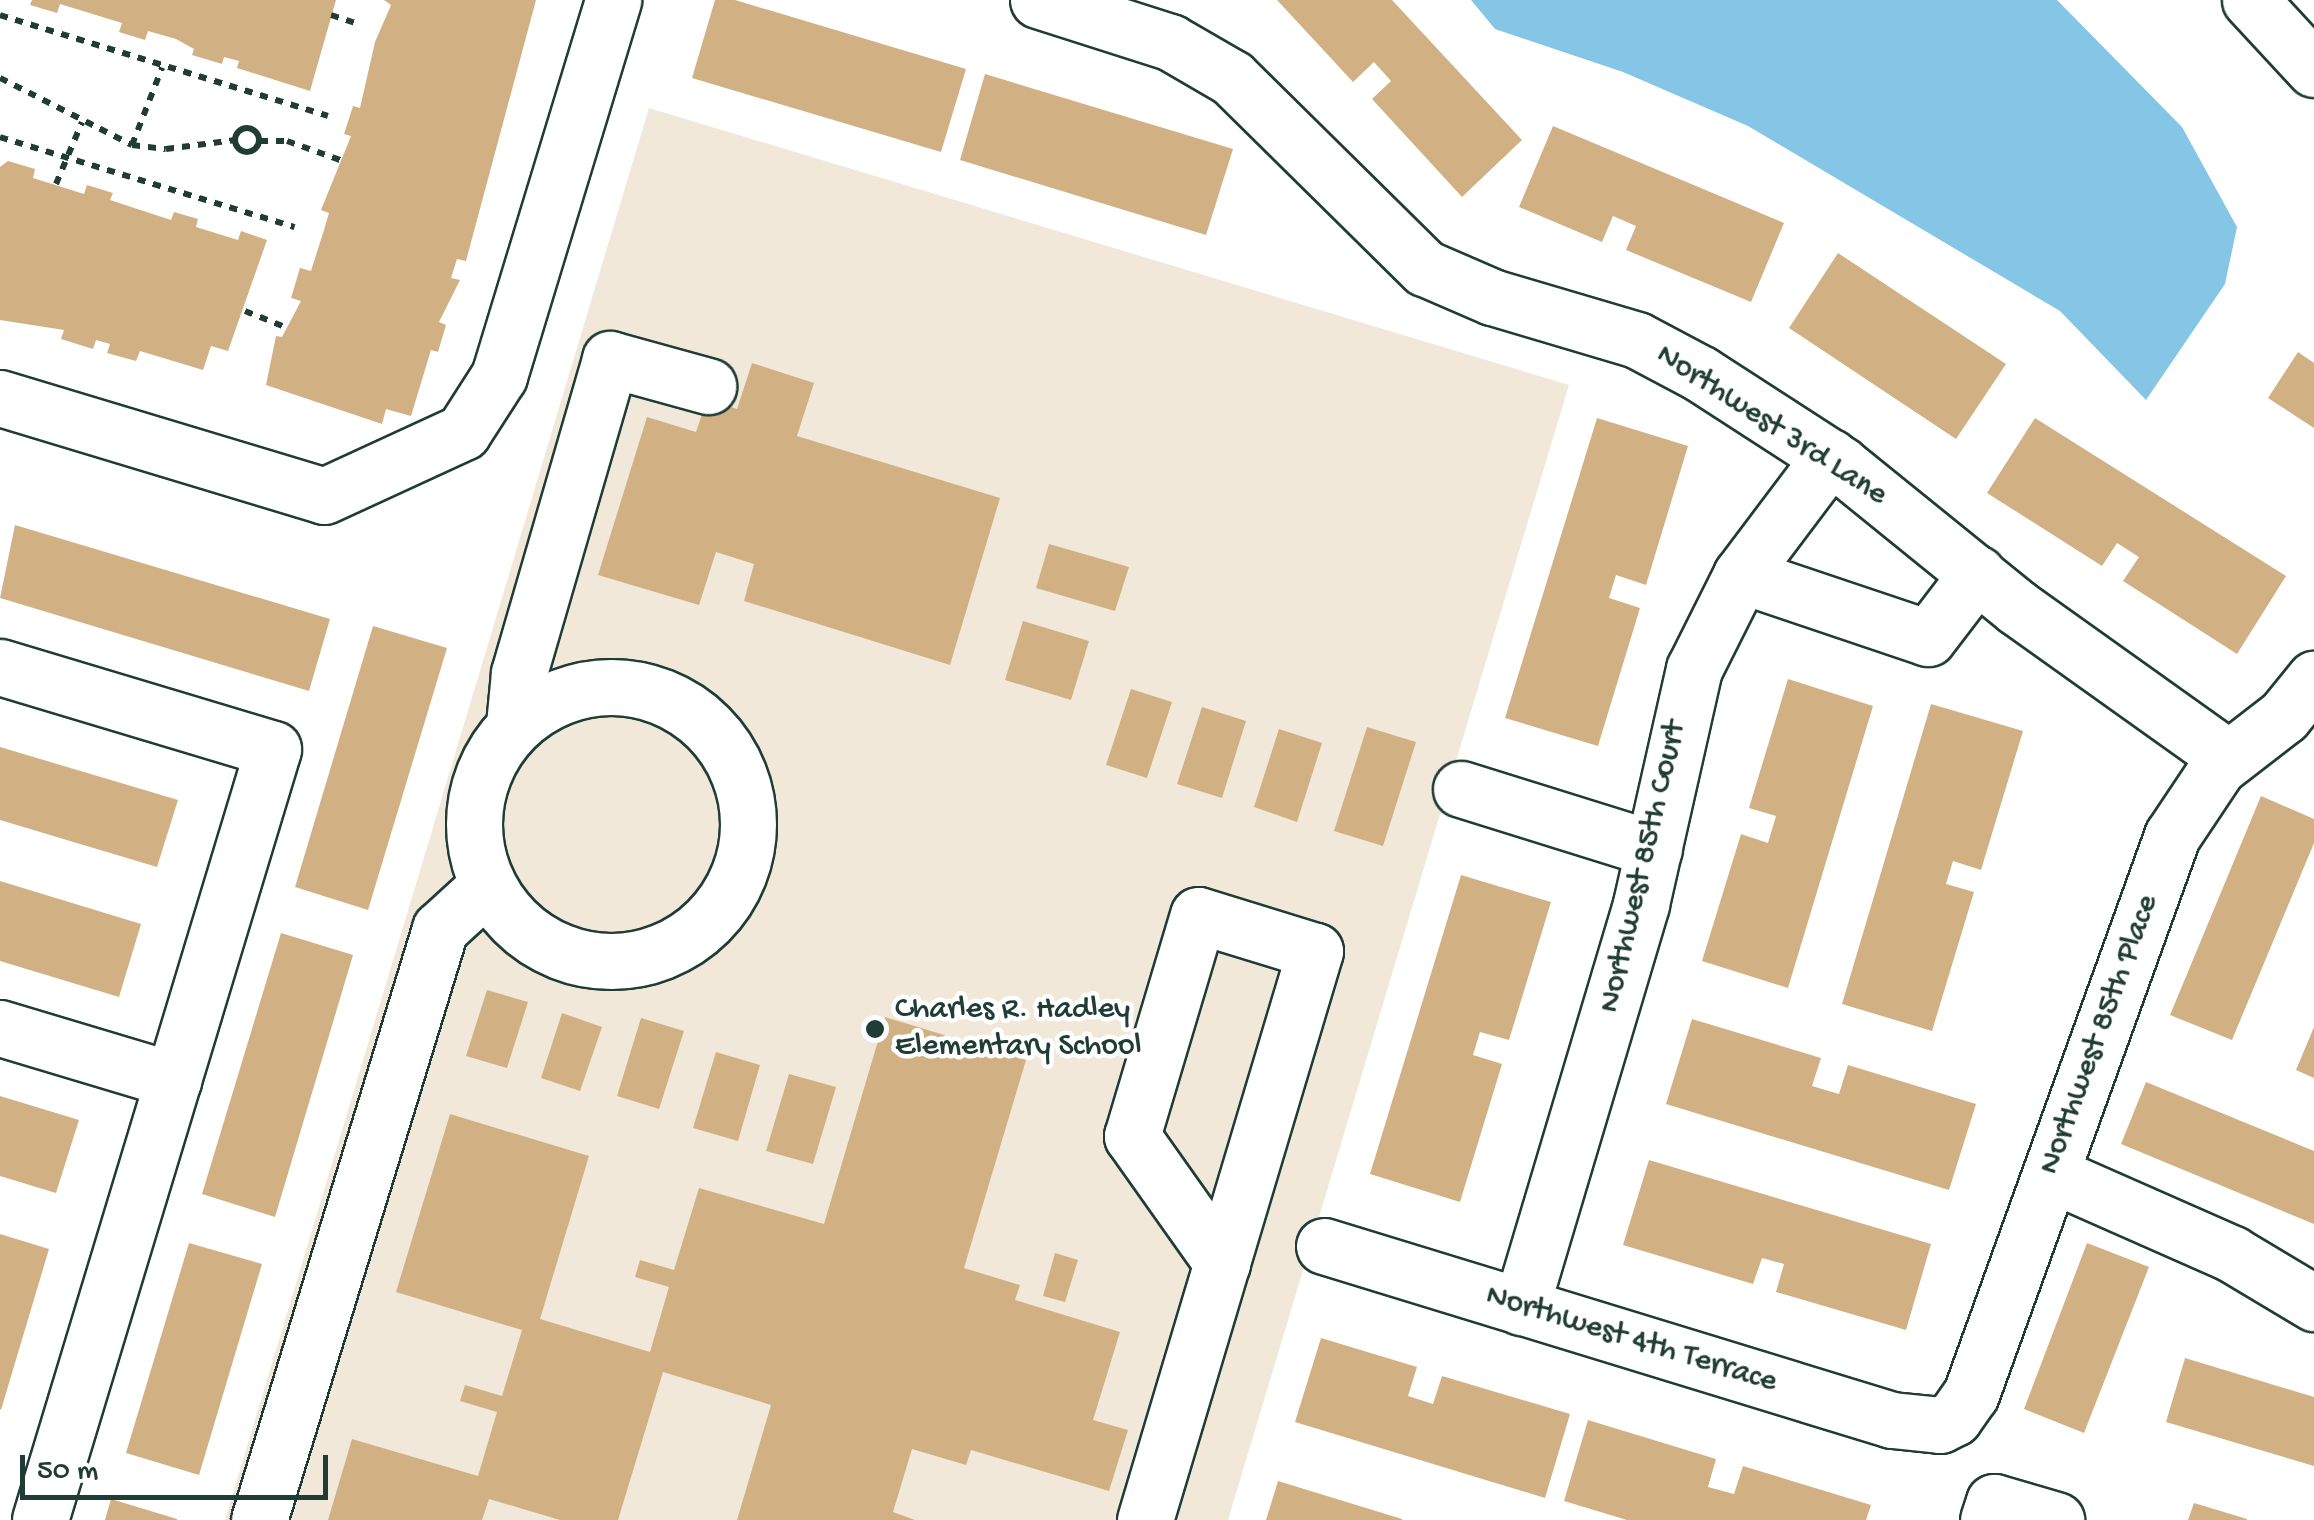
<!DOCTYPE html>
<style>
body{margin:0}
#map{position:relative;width:2314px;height:1520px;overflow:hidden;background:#fff;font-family:"Gochi Hand",sans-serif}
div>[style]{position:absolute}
.built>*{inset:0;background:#f1e8da}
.water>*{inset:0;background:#85c5e6}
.building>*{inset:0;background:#d1b184}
.path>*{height:6px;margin-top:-3px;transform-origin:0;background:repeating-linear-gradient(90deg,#1f3d34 0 8px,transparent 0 16px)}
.path>.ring{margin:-3px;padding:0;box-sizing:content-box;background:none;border:6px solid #1f3d34;border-radius:50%}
.roads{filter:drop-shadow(2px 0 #1f3d34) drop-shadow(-2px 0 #1f3d34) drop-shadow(0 2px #1f3d34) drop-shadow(0 -2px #1f3d34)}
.minor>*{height:55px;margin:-27.5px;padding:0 27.5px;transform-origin:27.5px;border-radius:27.5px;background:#fff}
.minor>.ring{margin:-27.5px;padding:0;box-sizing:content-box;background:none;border:55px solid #fff;border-radius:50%}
.dots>*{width:28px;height:28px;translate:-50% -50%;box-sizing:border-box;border:5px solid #fff;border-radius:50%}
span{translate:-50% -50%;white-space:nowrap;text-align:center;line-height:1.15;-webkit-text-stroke:9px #fff;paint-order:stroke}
.street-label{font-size:32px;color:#1f3d34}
.poi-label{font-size:32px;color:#1f3d34}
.left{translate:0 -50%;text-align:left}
.scale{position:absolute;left:20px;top:1455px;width:308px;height:45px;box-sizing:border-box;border:5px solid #1f3d34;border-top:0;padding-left:12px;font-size:30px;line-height:35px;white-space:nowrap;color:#1f3d34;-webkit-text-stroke:8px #fff;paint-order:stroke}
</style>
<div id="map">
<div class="built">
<div style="clip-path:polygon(649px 108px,1569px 385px,1228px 1520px,225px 1520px)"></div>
</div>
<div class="water">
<div style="clip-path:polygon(1471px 0,2057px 0,2182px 127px,2237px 227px,2225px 284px,2146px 400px,2060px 311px,1748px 126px,1623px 72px,1495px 29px)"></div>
</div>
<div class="building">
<div style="clip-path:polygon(32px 0,336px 0,310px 91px,237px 68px,239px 61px,224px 57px,222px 64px,192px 55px,194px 49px,176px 39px,148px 31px,145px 40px,119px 32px,122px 23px,60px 4px,57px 13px,30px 5px)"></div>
<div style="clip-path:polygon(384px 0,536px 0,466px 261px,457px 259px,451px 278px,460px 280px,439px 322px,446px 325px,438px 352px,431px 350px,411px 416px,386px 409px,382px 424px,266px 385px,276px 336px,282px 337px,301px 301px,291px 298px,300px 268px,311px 271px,324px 230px,329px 213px,321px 210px,351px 136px,344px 134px,353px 106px,360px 108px,375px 42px,391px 5px)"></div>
<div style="clip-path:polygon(715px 0,735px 0,966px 69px,941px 152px,692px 78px)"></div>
<div style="clip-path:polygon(1277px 0,1392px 0,1522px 140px,1462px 197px,1372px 99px,1391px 81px,1374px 62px,1353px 82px)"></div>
<div style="clip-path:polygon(985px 74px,1233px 149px,1206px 235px,960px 160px)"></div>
<div style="clip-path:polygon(1553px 126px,1784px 223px,1751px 302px,1626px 250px,1636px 226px,1613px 216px,1602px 242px,1519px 207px)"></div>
<div style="clip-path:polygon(8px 161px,35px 169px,33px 178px,84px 194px,87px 185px,113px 193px,110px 200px,171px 220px,174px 212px,198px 219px,196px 227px,238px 240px,241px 231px,267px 240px,228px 351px,211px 346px,203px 370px,140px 351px,136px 361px,107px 353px,110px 344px,96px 340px,93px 349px,61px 339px,64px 330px,0 320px,0 167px)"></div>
<div style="clip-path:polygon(1838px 253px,2006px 364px,1956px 439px,1789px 328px)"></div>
<div style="clip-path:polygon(2298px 352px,2314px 363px,2314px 428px,2268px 398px)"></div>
<div style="clip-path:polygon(752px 363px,814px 383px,797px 436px,1000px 498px,950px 665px,744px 601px,754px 564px,716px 552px,699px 605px,598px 575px,647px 417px,696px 432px,707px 399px,737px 409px)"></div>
<div style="clip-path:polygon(1597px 418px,1688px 446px,1646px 585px,1616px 575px,1609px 598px,1640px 608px,1598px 746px,1505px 718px)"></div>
<div style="clip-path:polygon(2035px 418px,2286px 576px,2237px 654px,2123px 581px,2139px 557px,2117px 543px,2102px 566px,1987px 493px)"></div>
<div style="clip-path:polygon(15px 525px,330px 619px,309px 691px,0 598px)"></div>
<div style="clip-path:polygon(1049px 544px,1129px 567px,1115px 611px,1036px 588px)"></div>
<div style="clip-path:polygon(1023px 621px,1089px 641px,1071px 700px,1005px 680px)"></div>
<div style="clip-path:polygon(373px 626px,447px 648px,368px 910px,295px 887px)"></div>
<div style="clip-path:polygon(1788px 679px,1873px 706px,1788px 988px,1702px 961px,1741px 834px,1768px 843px,1776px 816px,1749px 808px)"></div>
<div style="clip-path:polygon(1131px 689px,1172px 702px,1147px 778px,1106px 765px)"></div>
<div style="clip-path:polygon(1931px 704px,2023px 731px,1981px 870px,1953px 861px,1946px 884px,1974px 892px,1932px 1031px,1842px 1004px)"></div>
<div style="clip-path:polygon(1202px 707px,1246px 721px,1222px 798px,1177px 784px)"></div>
<div style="clip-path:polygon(1367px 727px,1416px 742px,1383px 846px,1334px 831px)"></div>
<div style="clip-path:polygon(1279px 729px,1322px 743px,1297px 822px,1254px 807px)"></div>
<div style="clip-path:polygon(0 747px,178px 800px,157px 867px,0 820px)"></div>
<div style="clip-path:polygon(2261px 796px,2314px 819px,2314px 843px,2232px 1040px,2170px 1015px)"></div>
<div style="clip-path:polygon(1461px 875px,1551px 902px,1509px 1040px,1480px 1032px,1473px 1055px,1502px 1064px,1460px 1202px,1370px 1174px)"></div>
<div style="clip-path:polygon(0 881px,141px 924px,119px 997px,0 961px)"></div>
<div style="clip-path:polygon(281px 933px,353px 955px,275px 1217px,202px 1194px)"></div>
<div style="clip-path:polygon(487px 990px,528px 1002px,507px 1068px,466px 1056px)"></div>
<div style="clip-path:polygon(562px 1013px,602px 1027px,580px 1091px,541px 1078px)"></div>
<div style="clip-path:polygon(885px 1017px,1026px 1060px,964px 1268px,1020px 1285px,1015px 1300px,1120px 1332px,1093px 1420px,1128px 1430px,1109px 1491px,971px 1450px,966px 1465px,912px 1449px,893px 1512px,915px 1520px,737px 1520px,771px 1405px,663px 1372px,618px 1520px,560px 1520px,489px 1499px,482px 1520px,328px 1520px,352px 1439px,478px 1476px,497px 1412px,460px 1401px,465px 1385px,502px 1396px,522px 1330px,396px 1292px,450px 1114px,589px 1156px,540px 1319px,650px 1352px,669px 1287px,635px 1277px,640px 1260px,674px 1270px,699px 1188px,824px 1224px)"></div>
<div style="clip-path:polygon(641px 1018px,684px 1031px,659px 1109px,617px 1096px)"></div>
<div style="clip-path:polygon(1692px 1019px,1821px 1058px,1812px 1086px,1839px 1094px,1848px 1065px,1976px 1104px,1949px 1190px,1666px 1104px)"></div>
<div style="clip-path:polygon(2314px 1027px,2314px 1078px,2296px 1070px)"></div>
<div style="clip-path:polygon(716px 1052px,760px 1065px,738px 1141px,693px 1128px)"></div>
<div style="clip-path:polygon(789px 1074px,836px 1087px,813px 1164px,766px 1151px)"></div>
<div style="clip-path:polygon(2146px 1082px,2314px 1151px,2314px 1224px,2121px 1144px)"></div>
<div style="clip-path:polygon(0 1096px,79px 1120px,56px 1193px,0 1176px)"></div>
<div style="clip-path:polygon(1649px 1160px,1931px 1244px,1906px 1330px,1776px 1292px,1784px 1264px,1762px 1258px,1753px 1284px,1623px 1245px)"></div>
<div style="clip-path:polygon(0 1234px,49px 1249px,1px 1410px,0 1409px)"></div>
<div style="clip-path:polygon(189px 1243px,262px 1264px,199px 1475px,126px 1453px)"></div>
<div style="clip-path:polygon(2087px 1243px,2149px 1267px,2084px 1433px,2024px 1409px)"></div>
<div style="clip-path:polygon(1055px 1253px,1078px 1260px,1065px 1302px,1043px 1296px)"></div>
<div style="clip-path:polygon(1321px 1338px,1417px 1367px,1408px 1396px,1433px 1404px,1442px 1376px,1570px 1414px,1545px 1498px,1295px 1422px)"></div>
<div style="clip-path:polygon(2185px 1358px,2314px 1397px,2314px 1466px,2166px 1422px)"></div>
<div style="clip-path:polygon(1588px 1420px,1716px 1459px,1708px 1487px,1734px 1494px,1743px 1466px,1871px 1505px,1866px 1520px,1627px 1520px,1564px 1501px)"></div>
<div style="clip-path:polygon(1278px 1481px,1402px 1519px,1402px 1520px,1266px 1520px)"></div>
<div style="clip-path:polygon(111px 1499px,177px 1519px,177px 1520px,105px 1520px)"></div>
<div style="clip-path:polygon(2194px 1503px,2247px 1519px,2247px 1520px,2188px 1520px)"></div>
</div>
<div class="path">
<div style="left:0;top:15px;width:343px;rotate:17.1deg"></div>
<div style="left:331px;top:15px;width:26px;rotate:18deg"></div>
<div style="left:0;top:78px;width:148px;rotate:26.9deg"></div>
<div style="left:132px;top:145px;width:34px;rotate:7deg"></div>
<div style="left:166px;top:149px;width:70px;rotate:-7.4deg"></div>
<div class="ring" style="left:235px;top:128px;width:18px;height:18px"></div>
<div style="left:0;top:137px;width:308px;rotate:17deg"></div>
<div style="left:260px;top:141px;width:27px"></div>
<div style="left:287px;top:141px;width:59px;rotate:19.7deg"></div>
<div style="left:132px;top:145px;width:83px;rotate:-68.7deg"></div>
<div style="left:56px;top:184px;width:67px;rotate:-67.2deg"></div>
<div style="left:245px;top:311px;width:43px;rotate:21.8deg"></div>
</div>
<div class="roads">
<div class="minor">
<div style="left:1038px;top:0;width:139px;rotate:17.7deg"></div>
<div style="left:1170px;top:42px;width:72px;rotate:30.1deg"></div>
<div style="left:1232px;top:78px;width:271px;rotate:44.6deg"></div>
<div style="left:1425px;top:268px;width:73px;rotate:23.4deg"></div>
<div style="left:1492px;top:297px;width:151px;rotate:16.5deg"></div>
<div style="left:1637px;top:340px;width:72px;rotate:28deg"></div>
<div style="left:1701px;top:374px;width:166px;rotate:32.9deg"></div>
<div style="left:1840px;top:464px;width:229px;rotate:39deg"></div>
<div style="left:2018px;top:608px;width:258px;rotate:35.5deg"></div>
<div style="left:2250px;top:0;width:94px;rotate:47.2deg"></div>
<div style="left:0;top:398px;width:338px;rotate:16.8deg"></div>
<div style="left:324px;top:496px;width:153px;rotate:-24.7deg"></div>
<div style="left:463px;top:432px;width:67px;rotate:-57.3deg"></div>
<div style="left:499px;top:376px;width:393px;rotate:-73.1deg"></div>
<div style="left:1741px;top:575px;width:197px;rotate:18.6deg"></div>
<div style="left:1928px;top:638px;width:81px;rotate:-52.6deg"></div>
<div style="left:0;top:667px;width:285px;rotate:16.7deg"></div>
<div style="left:273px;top:749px;width:805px;rotate:106.82deg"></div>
<div class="ring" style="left:474px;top:687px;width:219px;height:219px"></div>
<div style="left:514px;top:725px;width:52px;rotate:-84.5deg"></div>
<div style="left:519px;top:673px;width:327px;rotate:-73.8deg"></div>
<div style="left:610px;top:359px;width:102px;rotate:15.4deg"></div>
<div style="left:1461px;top:789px;width:202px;rotate:17.3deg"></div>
<div style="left:0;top:1028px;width:181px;rotate:16.7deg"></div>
<div style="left:2051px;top:1174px;width:198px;rotate:23.8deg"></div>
<div style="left:2232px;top:1254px;width:96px;rotate:30.9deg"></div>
<div style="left:1324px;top:1246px;width:594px;rotate:17.03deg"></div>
<div style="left:1892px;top:1420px;width:48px;rotate:5.9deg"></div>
<div style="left:1940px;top:1425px;width:16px;rotate:-27deg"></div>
<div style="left:1954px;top:1418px;width:29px;rotate:-55deg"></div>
<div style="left:1971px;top:1394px;width:593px;rotate:-70.19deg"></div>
<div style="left:2172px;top:836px;width:83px;rotate:-56.3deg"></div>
<div style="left:2218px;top:767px;width:83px;rotate:-37.7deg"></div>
<div style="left:2284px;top:716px;width:48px;rotate:-51deg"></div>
<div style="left:1521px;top:1307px;width:420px;rotate:-73.4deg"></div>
<div style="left:1641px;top:904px;width:241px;rotate:-77.3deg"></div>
<div style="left:1694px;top:669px;width:105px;rotate:-63.4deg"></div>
<div style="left:1741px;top:575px;width:148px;rotate:-53deg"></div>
<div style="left:259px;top:1520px;width:618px;rotate:-72.97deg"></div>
<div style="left:440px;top:929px;width:65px;rotate:-42.5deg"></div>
<div style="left:1145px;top:1520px;width:594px;rotate:-73.37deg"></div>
<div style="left:1315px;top:951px;width:122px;rotate:-162.9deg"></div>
<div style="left:1198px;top:915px;width:231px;rotate:106.6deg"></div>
<div style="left:1132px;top:1136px;width:156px;rotate:54.7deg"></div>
<div style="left:1988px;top:1520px;width:19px;rotate:-72deg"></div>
<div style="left:1994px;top:1502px;width:65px;rotate:16.2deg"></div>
</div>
</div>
<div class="dots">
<div style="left:875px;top:1029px;background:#1f3d34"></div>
</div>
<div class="street-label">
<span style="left:1771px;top:426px;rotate:33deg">Northwest 3rd Lane</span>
<span style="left:1644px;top:867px;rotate:-77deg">Northwest 85th Court</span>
<span style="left:2100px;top:1035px;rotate:-70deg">Northwest 85th Place</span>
<span style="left:1631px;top:1340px;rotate:17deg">Northwest 4th Terrace</span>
</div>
<div class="poi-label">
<span class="left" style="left:895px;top:1029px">Charles R. Hadley<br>Elementary School</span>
</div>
<div class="scale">50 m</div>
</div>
